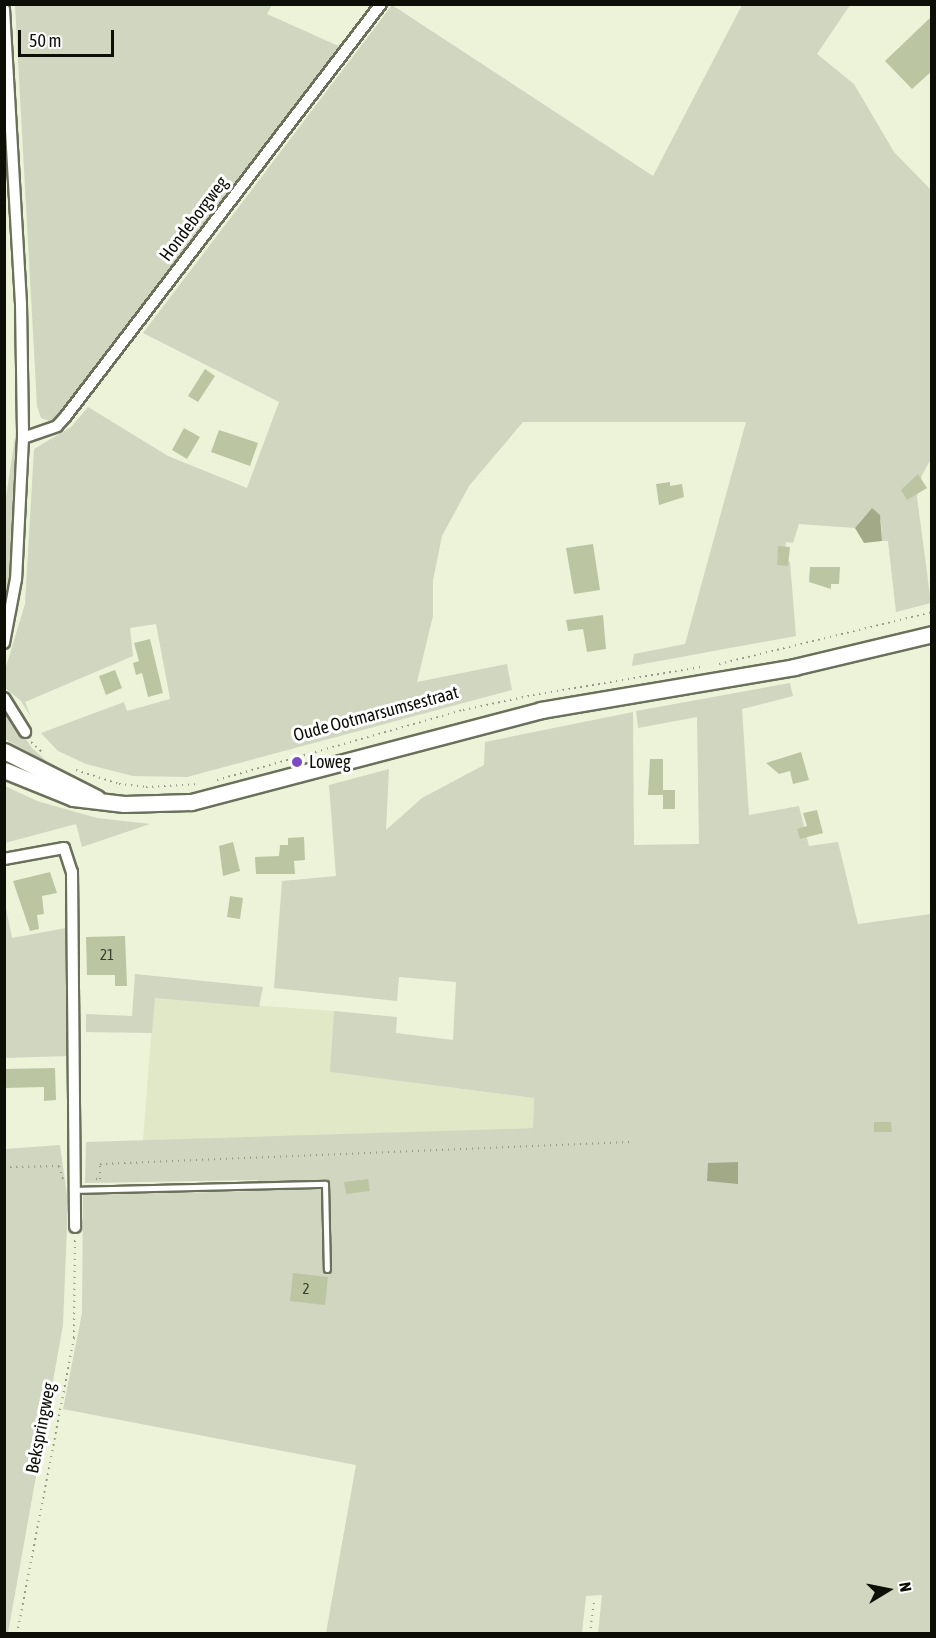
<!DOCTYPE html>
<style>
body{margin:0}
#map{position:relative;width:936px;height:1638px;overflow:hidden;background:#ecf3d9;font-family:"Asap Condensed",sans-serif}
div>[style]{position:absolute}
.built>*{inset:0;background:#e0e8c7}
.green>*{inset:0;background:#d0d6c0}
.water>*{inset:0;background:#a1a987}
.building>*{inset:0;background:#bcc5a2}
.path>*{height:2px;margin-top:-1px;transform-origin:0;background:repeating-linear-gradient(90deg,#959a87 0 1.5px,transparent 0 6px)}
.roads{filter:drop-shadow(2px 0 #6b705a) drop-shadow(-2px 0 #6b705a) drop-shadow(0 2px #6b705a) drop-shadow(0 -2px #6b705a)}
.lane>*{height:5px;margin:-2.5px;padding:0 2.5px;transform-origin:2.5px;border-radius:2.5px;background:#fff}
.street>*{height:10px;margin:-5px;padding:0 5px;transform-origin:5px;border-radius:5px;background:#fff}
.secondary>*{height:15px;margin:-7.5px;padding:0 7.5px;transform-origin:7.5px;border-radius:7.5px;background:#fff}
.dots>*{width:16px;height:16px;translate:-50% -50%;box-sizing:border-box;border:3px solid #fff;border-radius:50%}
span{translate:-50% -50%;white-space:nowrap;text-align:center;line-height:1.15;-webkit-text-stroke:6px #fff;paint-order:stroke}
.number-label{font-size:15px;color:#393c2e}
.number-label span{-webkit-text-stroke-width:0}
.street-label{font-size:18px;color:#0d0f07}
.poi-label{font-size:18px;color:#0d0f07}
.left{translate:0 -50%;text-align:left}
.frame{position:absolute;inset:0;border:6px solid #0d0f07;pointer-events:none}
.north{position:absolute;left:858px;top:1560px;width:60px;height:60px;-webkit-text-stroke:4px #fff;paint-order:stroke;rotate:80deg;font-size:16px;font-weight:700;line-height:24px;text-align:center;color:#0d0f07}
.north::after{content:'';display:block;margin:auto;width:21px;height:27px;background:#0d0f07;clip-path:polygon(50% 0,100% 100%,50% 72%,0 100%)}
.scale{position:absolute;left:18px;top:30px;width:96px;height:27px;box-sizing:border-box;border:3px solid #0d0f07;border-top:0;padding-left:8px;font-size:18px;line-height:21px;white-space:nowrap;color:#0d0f07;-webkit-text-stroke:4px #fff;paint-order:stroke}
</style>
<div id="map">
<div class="built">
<div style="clip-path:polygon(154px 998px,334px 1011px,331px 1072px,534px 1098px,533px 1128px,143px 1141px)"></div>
</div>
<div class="green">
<div style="clip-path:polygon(15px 5px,272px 5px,267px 14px,343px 48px,61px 416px,50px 421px,41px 418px,37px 406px)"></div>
<div style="clip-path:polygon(392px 5px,653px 176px,742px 5px,850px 5px,817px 54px,854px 84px,894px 152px,931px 190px,931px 459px,922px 475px,917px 497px,931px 603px,896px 612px,888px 541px,882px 541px,881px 521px,872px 508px,855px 528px,799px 524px,793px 543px,786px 542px,783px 561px,790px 562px,796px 636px,632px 666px,634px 654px,685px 644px,746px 422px,523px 422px,469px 486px,442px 536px,433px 580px,433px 616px,417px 682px,507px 664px,512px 690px,187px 777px,133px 776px,86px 764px,58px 751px,41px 733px,124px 702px,127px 711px,170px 699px,156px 624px,130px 628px,133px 656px,25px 702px,31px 717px,21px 701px,5px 688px,5px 670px,25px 604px,34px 449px,71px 427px,88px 407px,168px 456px,247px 488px,279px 402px,143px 333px)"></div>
<div style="clip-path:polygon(19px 410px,13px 561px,5px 626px,5px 504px)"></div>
<div style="clip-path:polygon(790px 683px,793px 696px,742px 709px,749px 815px,799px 806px,809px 846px,838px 842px,858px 924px,931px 914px,931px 1633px,598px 1633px,602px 1595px,586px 1596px,582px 1633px,326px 1633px,356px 1465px,63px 1409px,82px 1313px,83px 1195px,256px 1191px,258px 1180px,85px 1183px,86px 1142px,533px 1128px,534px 1098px,330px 1072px,334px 1011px,397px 1017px,396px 1033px,453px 1040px,456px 982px,399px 977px,397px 1001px,274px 988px,282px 881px,336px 876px,329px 785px,389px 769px,386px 830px,422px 798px,484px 765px,485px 742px,633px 712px,634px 845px,699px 844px,697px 717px,638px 728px,636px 711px)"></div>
<div style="clip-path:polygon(4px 707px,32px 748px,50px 764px,5px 739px)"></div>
<div style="clip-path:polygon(5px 786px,37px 801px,97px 818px,150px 824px,82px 847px,76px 824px,5px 843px)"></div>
<div style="clip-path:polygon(4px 898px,12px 938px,66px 928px,69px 1056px,5px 1058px)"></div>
<div style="clip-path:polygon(135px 974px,263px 987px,259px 1007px,155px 998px,152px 1033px,86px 1032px,86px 1014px,132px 1016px)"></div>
<div style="clip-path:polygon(60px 1145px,68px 1202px,63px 1325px,8px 1633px,5px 1633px,5px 1149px)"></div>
</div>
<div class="water">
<div style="clip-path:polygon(872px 508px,880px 515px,882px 541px,864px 543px,855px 528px)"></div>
<div style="clip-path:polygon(738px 1162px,738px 1184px,707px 1181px,708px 1163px)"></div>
</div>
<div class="building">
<div style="clip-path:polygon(932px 16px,932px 71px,912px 89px,885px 61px)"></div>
<div style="clip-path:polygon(205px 369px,215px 376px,198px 402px,188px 396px)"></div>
<div style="clip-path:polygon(184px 428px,200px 437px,187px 459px,172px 450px)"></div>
<div style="clip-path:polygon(219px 430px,258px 443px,250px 466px,211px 452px)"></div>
<div style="clip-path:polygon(918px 474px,927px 488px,907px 500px,901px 490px)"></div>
<div style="clip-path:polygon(670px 482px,670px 486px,682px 484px,684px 497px,659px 505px,656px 484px)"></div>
<div style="clip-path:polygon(593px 544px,600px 590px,574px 594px,566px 548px)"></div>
<div style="clip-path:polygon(778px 546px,790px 547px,788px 566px,777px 565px)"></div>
<div style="clip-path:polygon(810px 567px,840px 567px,839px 584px,831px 584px,831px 589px,809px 582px)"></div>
<div style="clip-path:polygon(603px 615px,606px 649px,587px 652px,583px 629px,568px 631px,566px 620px)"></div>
<div style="clip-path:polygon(150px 639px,163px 693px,148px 697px,142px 673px,136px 675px,133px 663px,139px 661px,134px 643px)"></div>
<div style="clip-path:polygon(115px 670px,122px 688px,106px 695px,99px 676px)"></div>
<div style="clip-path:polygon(801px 752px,809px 780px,793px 784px,790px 771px,779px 774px,766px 763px)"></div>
<div style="clip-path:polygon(650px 759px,663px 759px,663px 795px,648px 795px)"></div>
<div style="clip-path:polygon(663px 790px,675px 790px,675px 809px,663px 809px)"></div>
<div style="clip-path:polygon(817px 810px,823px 833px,800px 839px,797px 829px,807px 826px,803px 813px)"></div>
<div style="clip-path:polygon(304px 837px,305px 860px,294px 861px,295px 874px,256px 874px,255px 857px,279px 856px,280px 845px,288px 845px,288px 838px)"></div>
<div style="clip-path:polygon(233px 842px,240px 871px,223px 876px,219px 846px)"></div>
<div style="clip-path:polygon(50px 872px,57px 893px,42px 896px,44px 914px,37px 915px,39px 929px,30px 931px,13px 881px)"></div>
<div style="clip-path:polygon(230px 896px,243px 898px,240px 919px,227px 917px)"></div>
<div style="clip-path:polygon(125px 936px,127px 986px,115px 986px,115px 975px,87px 975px,86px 937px)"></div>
<div style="clip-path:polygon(55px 1068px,56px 1100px,44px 1101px,44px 1087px,4px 1088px,4px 1069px)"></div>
<div style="clip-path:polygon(874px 1122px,891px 1122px,892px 1132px,874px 1132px)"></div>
<div style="clip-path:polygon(368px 1179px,370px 1191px,346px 1194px,344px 1182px)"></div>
<div style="clip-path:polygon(293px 1273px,328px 1277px,325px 1305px,290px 1301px)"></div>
</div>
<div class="path">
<div style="left:719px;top:664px;width:219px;rotate:-13.7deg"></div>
<div style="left:31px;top:742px;width:18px;rotate:43deg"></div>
<div style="left:76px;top:770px;width:45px;rotate:18deg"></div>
<div style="left:119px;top:784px;width:27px;rotate:6deg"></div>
<div style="left:146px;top:787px;width:54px;rotate:-3.2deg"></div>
<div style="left:217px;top:780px;width:256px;rotate:-15.9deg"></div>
<div style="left:463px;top:710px;width:72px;rotate:-12.1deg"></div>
<div style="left:533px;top:695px;width:170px;rotate:-9.5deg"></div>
<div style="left:4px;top:1167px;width:55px;rotate:-1deg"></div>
<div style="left:59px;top:1166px;width:15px;rotate:74deg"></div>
<div style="left:96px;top:1179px;width:4px"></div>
<div style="left:100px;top:1179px;width:15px;rotate:-90deg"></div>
<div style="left:100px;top:1164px;width:531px;rotate:-2.37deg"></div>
<div style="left:17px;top:1634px;width:301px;rotate:-79.1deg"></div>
<div style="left:74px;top:1338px;width:101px;rotate:-89.4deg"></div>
<div style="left:590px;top:1634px;width:34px;rotate:-83deg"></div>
</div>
<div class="roads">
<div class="lane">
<div style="left:74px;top:1190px;width:251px;rotate:-1.4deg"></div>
<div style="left:325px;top:1184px;width:85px;rotate:88.7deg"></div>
</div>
<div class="street">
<div style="left:4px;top:9px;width:295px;rotate:86.7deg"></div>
<div style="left:21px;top:304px;width:134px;rotate:89.1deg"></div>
<div style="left:23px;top:438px;width:141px;rotate:92.8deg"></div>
<div style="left:16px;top:579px;width:65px;rotate:100.6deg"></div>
<div style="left:23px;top:438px;width:36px;rotate:-19deg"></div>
<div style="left:57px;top:426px;width:13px;rotate:-48deg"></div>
<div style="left:66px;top:416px;width:519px;rotate:-52.6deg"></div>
<div style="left:4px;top:698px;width:40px;rotate:58deg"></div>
<div style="left:4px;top:859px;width:61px;rotate:-10.4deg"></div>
<div style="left:64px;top:848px;width:25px;rotate:72deg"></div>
<div style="left:72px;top:872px;width:355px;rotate:89.5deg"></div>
</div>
<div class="secondary">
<div style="left:4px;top:751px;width:104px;rotate:26.8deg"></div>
<div style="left:4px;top:770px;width:74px;rotate:22.1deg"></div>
<div style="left:73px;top:798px;width:51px;rotate:6.7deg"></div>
<div style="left:124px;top:804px;width:67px;rotate:-1.7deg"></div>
<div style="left:191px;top:802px;width:362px;rotate:-14.7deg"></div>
<div style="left:541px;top:710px;width:257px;rotate:-9.6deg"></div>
<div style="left:794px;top:667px;width:142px;rotate:-13.4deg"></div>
</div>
</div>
<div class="dots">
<div style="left:297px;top:762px;background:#7b4bc3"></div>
</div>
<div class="number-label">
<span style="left:107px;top:955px">21</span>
<span style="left:306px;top:1289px">2</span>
</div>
<div class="street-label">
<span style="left:194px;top:219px;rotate:-53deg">Hondeborgweg</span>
<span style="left:376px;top:714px;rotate:-15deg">Oude Ootmarsumsestraat</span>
<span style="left:41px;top:1428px;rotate:-79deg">Bekspringweg</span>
</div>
<div class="poi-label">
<span class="left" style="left:309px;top:762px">Loweg</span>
</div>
<div class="frame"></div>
<div class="north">N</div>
<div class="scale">50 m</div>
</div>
